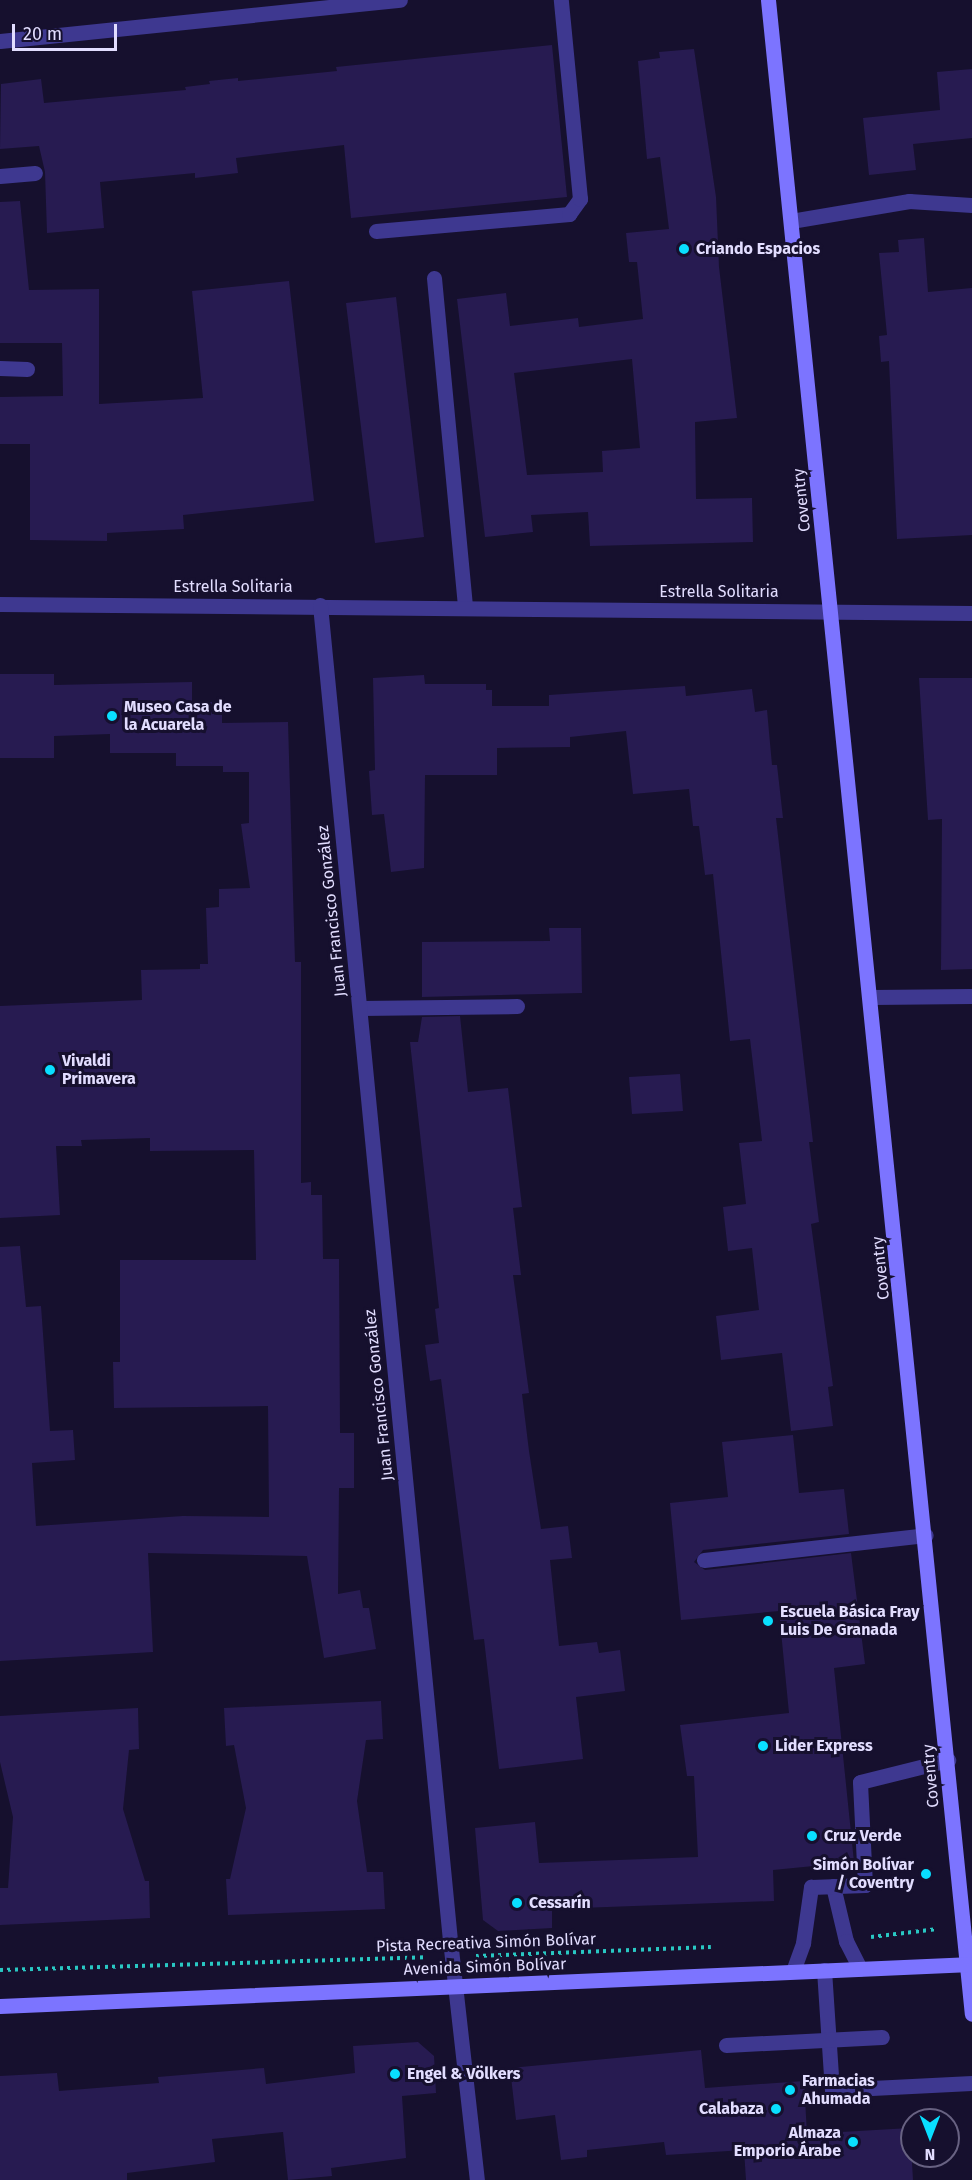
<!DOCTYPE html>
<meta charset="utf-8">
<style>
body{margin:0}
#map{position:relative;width:972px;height:2180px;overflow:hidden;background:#16102e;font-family:"Fira Sans",sans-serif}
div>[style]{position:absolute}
.building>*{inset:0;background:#271b51}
.path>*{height:4px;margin-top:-2px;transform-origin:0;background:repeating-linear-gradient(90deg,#29c8c3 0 3px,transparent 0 7.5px)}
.lane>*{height:15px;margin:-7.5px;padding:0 7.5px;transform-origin:7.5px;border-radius:7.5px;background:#3e3890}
.street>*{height:15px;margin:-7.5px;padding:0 7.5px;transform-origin:7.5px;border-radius:7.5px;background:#3e3890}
.secondary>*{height:15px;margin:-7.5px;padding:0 7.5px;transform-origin:7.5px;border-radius:7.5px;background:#7c74ff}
.dots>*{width:16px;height:16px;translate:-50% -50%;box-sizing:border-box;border:3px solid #16102e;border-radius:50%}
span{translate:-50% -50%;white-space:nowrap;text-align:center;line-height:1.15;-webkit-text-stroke:6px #16102e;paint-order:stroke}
.poi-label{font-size:16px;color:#e2ddff;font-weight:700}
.left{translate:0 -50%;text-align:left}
.right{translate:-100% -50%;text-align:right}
.street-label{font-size:16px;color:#e2ddff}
.north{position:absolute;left:900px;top:2108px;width:60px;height:60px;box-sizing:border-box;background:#16102e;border:2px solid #686282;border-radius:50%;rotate:180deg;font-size:16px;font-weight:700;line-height:24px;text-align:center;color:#e2ddff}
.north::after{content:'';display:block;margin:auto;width:21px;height:27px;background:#09dfff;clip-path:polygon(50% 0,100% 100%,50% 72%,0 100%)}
.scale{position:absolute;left:12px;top:24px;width:105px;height:27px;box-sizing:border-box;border:3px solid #e2ddff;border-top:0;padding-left:8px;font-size:18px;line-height:21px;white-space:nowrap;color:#e2ddff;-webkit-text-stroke:4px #16102e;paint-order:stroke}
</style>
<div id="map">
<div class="building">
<div style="clip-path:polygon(552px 45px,567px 197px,351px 218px,344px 145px,236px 158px,238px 173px,195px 178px,195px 173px,100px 182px,104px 228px,47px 233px,45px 172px,39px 146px,0 149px,1px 84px,41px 79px,44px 103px,186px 90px,185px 87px,210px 84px,209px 81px,238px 78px,238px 81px,337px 71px,336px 67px)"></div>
<div style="clip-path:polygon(evenodd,694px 49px,716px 197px,719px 267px,737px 418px,695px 422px,696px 499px,752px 498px,753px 542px,590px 546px,588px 512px,531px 515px,533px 532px,485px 537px,457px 299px,506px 293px,510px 326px,578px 318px,579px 327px,643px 319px,637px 262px,629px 262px,626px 233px,669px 229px,660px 157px,647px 159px,638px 61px,660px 58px,659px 52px,694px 49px,632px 359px,640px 448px,602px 451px,603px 472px,527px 475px,514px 373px,632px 359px)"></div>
<div style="clip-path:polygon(972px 69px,972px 138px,913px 144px,916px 170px,869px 175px,863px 118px,940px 110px,937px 72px)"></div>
<div style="clip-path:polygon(20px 201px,29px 290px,99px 289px,99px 404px,203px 398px,192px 291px,289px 281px,314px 501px,183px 515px,184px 529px,107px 533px,107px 541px,30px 540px,30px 444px,0 444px,0 397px,63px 396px,62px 343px,0 343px,0 202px)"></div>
<div style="clip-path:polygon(924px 238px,928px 292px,972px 288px,972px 535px,897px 539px,889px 361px,881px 362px,879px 336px,887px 335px,879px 253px,899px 252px,898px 240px)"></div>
<div style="clip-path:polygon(396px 297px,424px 537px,375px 543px,346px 303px)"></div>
<div style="clip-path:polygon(0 674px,54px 674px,54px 685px,192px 682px,192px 702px,212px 702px,212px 714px,222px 714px,222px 723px,288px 722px,295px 962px,301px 962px,301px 1183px,311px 1182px,311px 1195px,322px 1195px,323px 1259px,339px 1259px,340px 1433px,354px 1433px,354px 1488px,339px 1488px,338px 1594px,360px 1590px,363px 1608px,369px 1608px,376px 1649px,324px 1658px,307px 1556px,148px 1553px,153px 1652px,0 1661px,0 1247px,20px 1246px,26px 1307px,41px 1306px,50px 1431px,73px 1430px,75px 1460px,32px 1463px,36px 1526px,183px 1516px,269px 1517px,268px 1406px,114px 1408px,113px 1362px,120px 1362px,120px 1260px,256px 1260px,254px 1150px,150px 1151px,150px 1138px,81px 1140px,82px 1146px,56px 1146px,60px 1215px,0 1218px,0 1006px,142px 1000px,141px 970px,200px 969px,200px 964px,208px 964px,206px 908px,219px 907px,219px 889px,250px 888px,241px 824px,249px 823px,249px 772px,223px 772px,223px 766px,176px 766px,176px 753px,110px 753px,110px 734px,54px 736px,54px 758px,0 758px)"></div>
<div style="clip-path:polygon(424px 675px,425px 684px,486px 684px,486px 690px,492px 690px,492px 706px,549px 706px,549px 695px,685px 686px,686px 696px,752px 689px,755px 712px,767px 710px,772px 765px,777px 765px,783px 818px,776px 818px,813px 1142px,809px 1142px,819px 1222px,811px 1224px,833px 1386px,828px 1387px,833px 1426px,791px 1431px,782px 1353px,721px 1360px,716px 1316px,759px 1310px,752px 1248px,728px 1251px,723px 1207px,746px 1204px,739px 1143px,762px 1141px,750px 1039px,730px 1041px,713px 874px,705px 875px,699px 826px,693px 826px,689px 789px,633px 794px,626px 731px,570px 737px,570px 747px,497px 748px,497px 775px,425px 775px,424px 868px,391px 872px,384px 814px,372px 815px,369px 771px,375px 770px,373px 678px)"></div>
<div style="clip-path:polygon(919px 678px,972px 678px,972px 969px,941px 970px,942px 819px,928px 820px)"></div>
<div style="clip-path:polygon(549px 928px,581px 928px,582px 993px,422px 997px,422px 942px,550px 941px)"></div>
<div style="clip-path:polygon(460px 1016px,468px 1092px,508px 1088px,522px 1207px,513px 1208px,521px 1275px,513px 1275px,529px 1393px,522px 1394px,529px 1451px,541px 1529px,568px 1526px,572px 1558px,550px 1560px,559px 1646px,597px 1642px,599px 1653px,620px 1650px,625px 1691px,576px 1697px,583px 1759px,499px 1769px,484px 1639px,474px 1640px,441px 1379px,430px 1381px,425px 1345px,439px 1343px,435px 1309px,439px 1308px,410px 1042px,418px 1042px,422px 1017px)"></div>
<div style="clip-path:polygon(680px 1074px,683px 1111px,632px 1114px,629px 1077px)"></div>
<div style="clip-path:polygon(793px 1435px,799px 1493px,844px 1489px,849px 1534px,703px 1550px,694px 1562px,705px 1570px,851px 1553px,865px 1664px,834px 1668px,854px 1862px,773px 1870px,774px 1901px,552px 1909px,552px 1928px,498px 1931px,483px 1920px,475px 1828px,535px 1822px,539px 1863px,698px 1857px,694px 1776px,687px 1776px,680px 1725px,789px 1713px,779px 1611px,681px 1620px,670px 1503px,728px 1497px,722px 1442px)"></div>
<div style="clip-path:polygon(381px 1701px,383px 1739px,366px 1740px,357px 1801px,367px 1872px,383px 1872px,385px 1909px,228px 1915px,226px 1879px,230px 1879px,246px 1808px,234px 1745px,226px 1746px,224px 1708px)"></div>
<div style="clip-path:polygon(138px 1708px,139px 1749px,129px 1750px,123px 1809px,145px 1881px,149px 1881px,150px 1918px,0 1925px,0 1888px,8px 1888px,13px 1817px,0 1762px,0 1716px)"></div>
<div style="clip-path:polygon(418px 2042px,434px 2056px,436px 2093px,402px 2096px,406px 2158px,331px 2168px,332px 2176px,288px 2180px,283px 2132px,212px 2139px,215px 2162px,127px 2173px,127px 2180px,0 2180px,0 2076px,57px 2073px,59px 2091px,159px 2083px,158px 2077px,264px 2068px,266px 2084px,355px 2073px,353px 2046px)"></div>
<div style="clip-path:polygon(701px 2050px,705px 2088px,804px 2081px,807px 2134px,910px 2128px,913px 2180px,746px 2180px,744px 2150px,666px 2155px,664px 2142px,587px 2150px,587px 2157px,561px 2160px,555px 2115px,516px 2120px,510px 2068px)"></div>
</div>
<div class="path">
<div style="left:871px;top:1937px;width:67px;rotate:-6.8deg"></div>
<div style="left:476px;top:1956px;width:235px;rotate:-2.2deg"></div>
<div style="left:0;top:1970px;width:426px;rotate:-1.7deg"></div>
</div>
<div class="lane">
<div style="left:376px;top:231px;width:194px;rotate:-5deg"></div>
<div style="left:569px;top:214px;width:19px;rotate:-54deg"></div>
<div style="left:580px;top:199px;width:200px;rotate:-95.5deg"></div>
<div style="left:360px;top:1008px;width:157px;rotate:-0.7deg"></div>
<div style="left:833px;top:1886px;width:57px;rotate:76.7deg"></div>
<div style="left:846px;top:1941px;width:31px;rotate:63deg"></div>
<div style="left:824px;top:1970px;width:120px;rotate:86.2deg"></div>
<div style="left:832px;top:2090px;width:140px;rotate:-2.9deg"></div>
<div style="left:793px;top:1971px;width:30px;rotate:-70deg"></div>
<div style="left:803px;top:1943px;width:57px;rotate:-81.9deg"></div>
<div style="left:811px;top:1887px;width:54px;rotate:-2.1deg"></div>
<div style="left:865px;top:1885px;width:103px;rotate:-92.8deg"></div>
<div style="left:860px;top:1782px;width:91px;rotate:-14deg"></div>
<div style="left:726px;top:2045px;width:156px;rotate:-2.9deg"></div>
</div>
<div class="street">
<div style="left:0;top:41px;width:402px;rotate:-5.9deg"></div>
<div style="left:0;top:176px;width:35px;rotate:-5deg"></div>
<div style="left:791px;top:221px;width:120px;rotate:-9.6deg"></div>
<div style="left:909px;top:201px;width:63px;rotate:3.6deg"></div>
<div style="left:434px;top:278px;width:330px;rotate:84.6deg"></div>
<div style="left:0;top:368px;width:27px;rotate:2deg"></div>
<div style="left:0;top:604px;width:972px;rotate:0.53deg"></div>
<div style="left:320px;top:605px;width:1341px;rotate:84.44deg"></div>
<div style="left:450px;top:1940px;width:242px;rotate:83.6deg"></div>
<div style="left:872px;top:997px;width:100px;rotate:-0.6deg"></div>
<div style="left:704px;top:1560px;width:223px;rotate:-6.4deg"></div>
</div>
<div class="secondary">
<div style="left:768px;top:0;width:2024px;rotate:84.22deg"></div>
<div style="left:0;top:2006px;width:973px;rotate:-2.47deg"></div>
</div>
<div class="dots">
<div style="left:684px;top:249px;background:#09dfff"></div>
<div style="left:112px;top:716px;background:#09dfff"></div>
<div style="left:50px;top:1070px;background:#09dfff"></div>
<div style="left:768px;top:1621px;background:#09dfff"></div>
<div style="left:763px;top:1746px;background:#09dfff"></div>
<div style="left:812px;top:1836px;background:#09dfff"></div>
<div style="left:926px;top:1874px;background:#09dfff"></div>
<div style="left:517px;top:1903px;background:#09dfff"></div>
<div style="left:395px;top:2074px;background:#09dfff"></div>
<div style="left:790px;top:2090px;background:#09dfff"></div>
<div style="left:776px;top:2109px;background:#09dfff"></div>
<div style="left:853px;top:2142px;background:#09dfff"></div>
</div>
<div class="poi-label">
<span class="left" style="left:696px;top:249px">Criando Espacios</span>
<span class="left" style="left:124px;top:716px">Museo Casa de<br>la Acuarela</span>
<span class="left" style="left:62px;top:1070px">Vivaldi<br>Primavera</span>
<span class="left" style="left:780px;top:1621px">Escuela Básica Fray<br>Luis De Granada</span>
<span class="left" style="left:775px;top:1746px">Lider Express</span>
<span class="left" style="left:824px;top:1836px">Cruz Verde</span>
<span class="right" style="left:914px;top:1874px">Simón Bolívar<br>/ Coventry</span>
<span class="left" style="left:529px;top:1903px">Cessarín</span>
<span class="left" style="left:407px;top:2074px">Engel &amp; Völkers</span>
<span class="left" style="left:802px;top:2090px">Farmacias<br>Ahumada</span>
<span class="right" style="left:764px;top:2109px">Calabaza</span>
<span class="right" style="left:841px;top:2142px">Almaza<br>Emporio Árabe</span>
</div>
<div class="street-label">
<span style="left:802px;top:500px;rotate:-96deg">Coventry</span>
<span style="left:233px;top:587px">Estrella Solitaria</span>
<span style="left:719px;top:592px">Estrella Solitaria</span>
<span style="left:332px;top:911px;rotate:-96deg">Juan Francisco González</span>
<span style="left:881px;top:1268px;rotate:-96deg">Coventry</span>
<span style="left:379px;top:1395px;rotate:-96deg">Juan Francisco González</span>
<span style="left:931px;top:1776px;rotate:-95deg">Coventry</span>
<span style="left:486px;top:1943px;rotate:-2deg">Pista Recreativa Simón Bolívar</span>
<span style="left:485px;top:1967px;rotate:-2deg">Avenida Simón Bolívar</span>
</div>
<div class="north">N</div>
<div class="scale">20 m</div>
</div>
